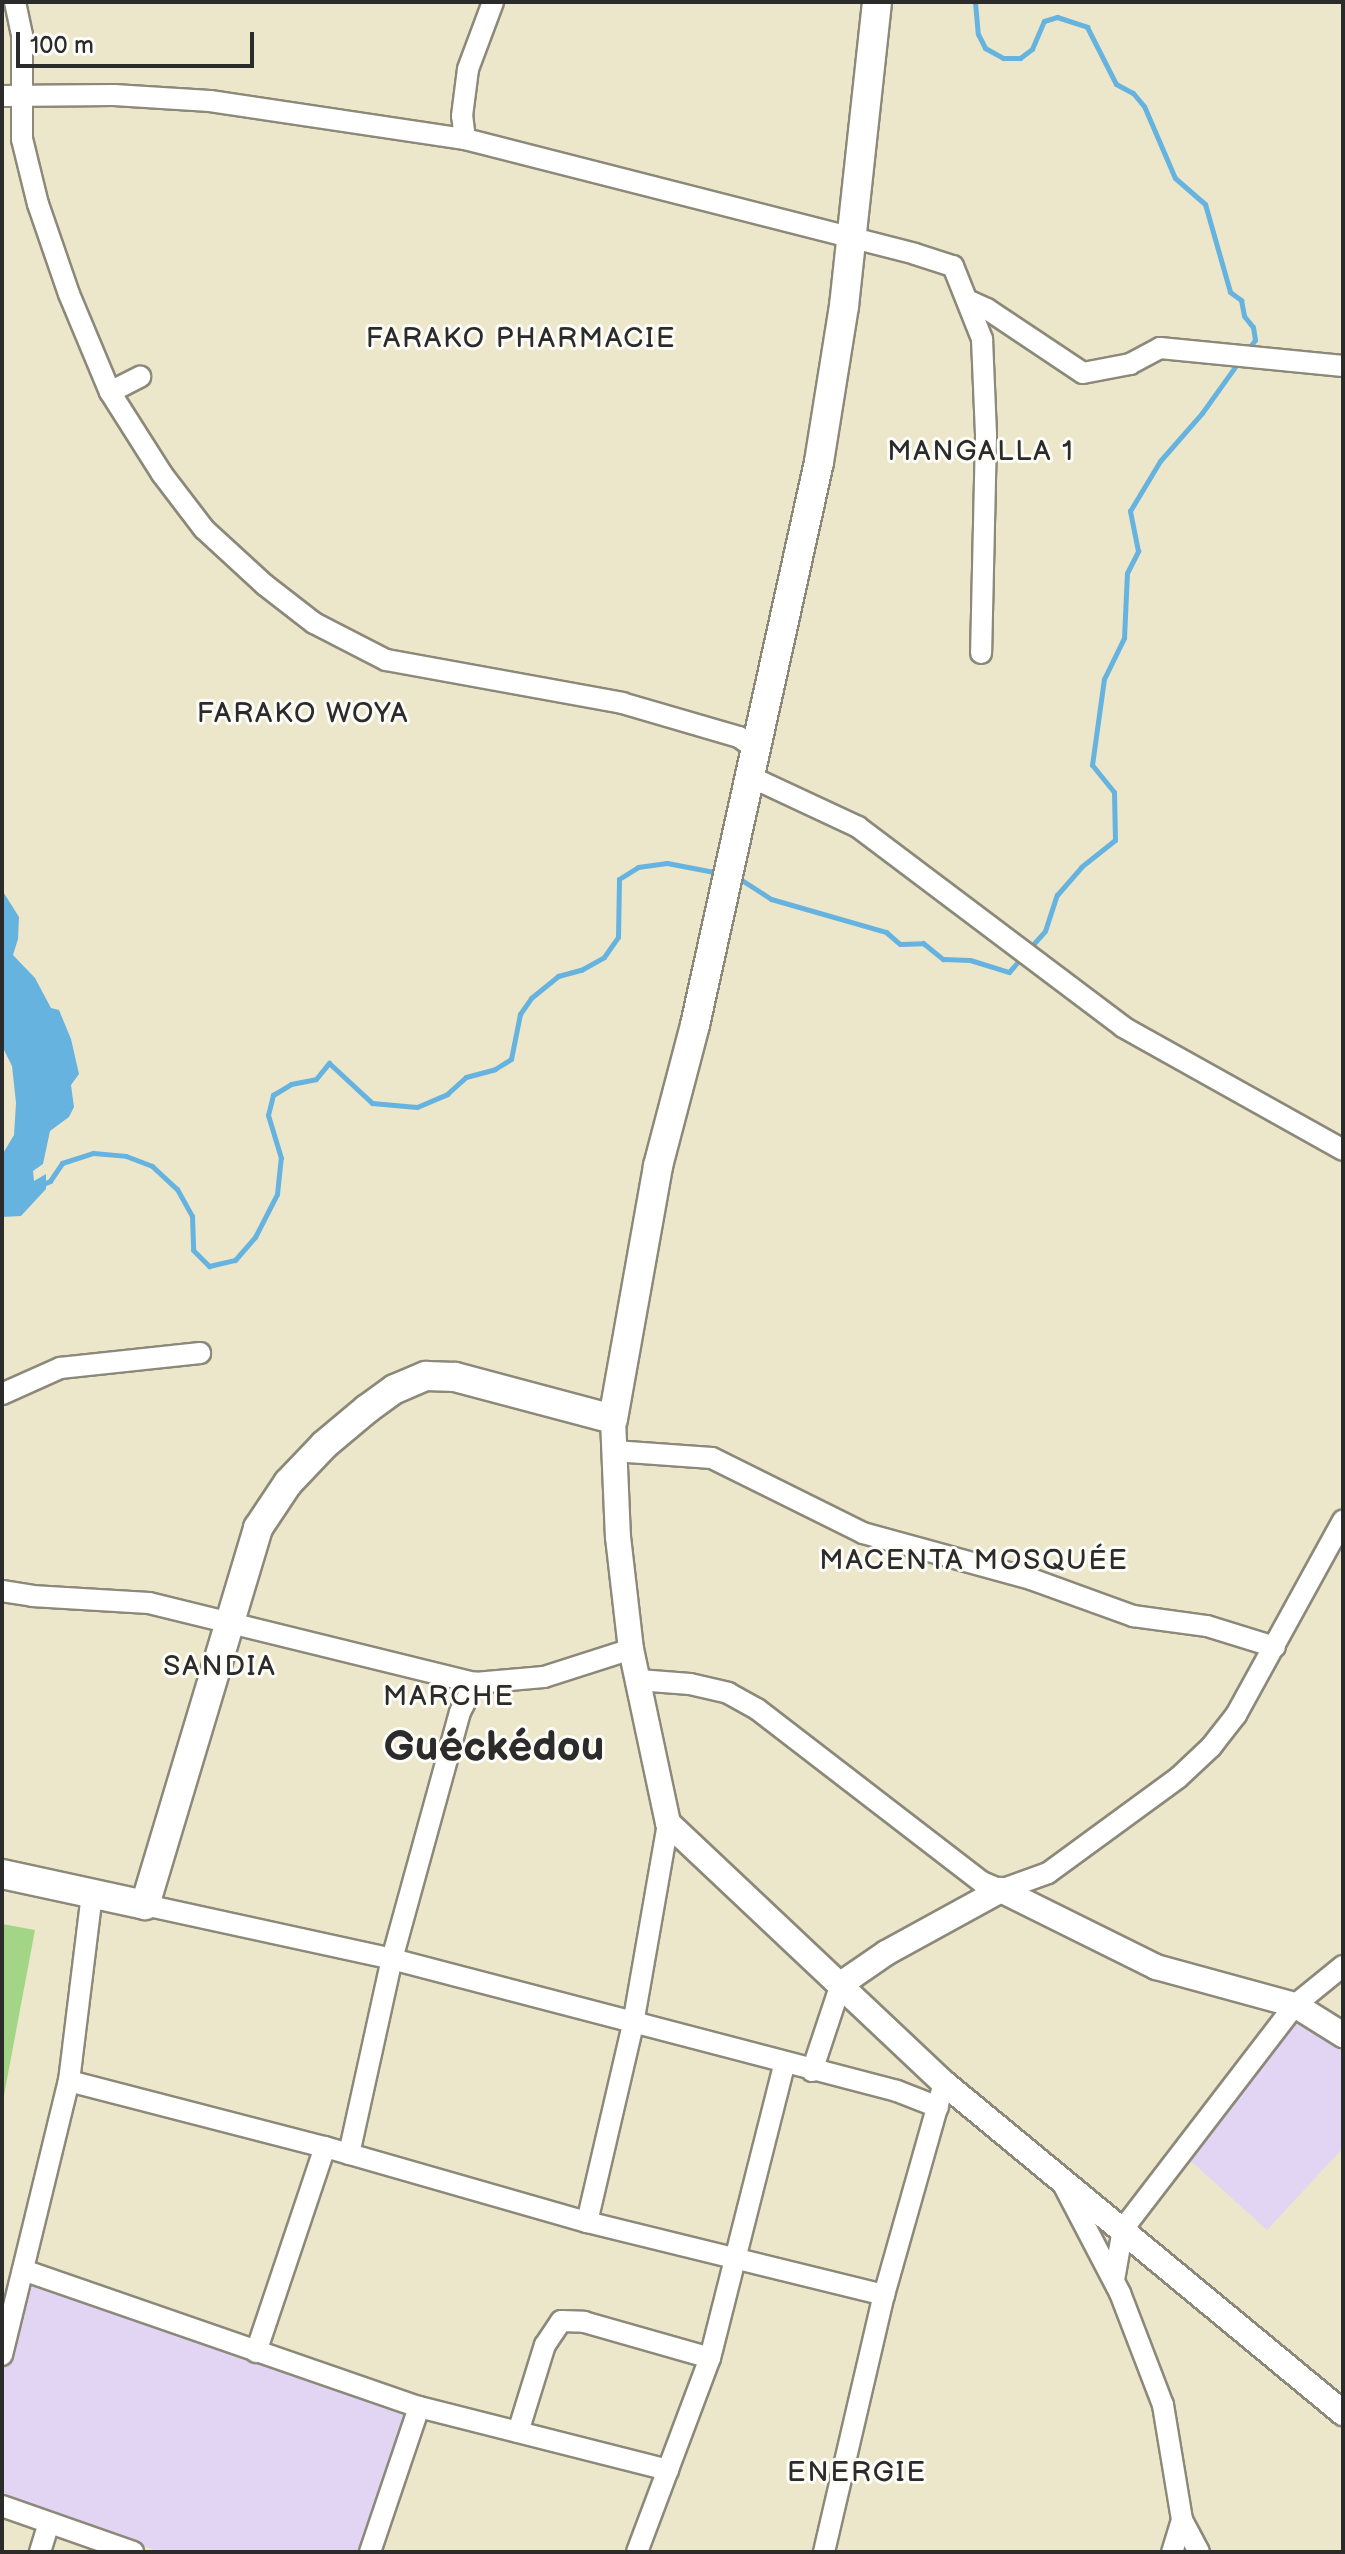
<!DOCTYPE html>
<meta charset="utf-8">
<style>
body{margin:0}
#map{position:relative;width:1345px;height:2554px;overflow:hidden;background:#ece7ca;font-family:"Balsamiq Sans",sans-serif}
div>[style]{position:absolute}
.built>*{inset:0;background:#e2d4f3}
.green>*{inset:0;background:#a2d686}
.water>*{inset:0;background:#67b3e0}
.stream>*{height:5px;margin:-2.5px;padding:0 2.5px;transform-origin:2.5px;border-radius:2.5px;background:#67b3e0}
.roads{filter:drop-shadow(2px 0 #8c897a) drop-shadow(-2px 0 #8c897a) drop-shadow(0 2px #8c897a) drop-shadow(0 -2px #8c897a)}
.minor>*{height:20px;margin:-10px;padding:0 10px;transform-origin:10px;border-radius:10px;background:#fff}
.major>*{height:24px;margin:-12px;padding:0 12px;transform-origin:12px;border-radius:12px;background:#fff}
.highway>*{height:28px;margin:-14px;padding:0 14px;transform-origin:14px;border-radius:14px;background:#fff}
span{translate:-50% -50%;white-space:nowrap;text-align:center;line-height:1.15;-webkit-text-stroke:6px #fdfcf7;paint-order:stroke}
.neighbourhood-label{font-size:28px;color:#2b2b2b;letter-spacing:2px}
.town-label{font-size:42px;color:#2b2b2b;font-weight:700}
.frame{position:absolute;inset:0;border:4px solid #2b2b2b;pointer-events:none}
.scale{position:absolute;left:16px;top:32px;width:238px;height:36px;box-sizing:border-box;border:4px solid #2b2b2b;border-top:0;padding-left:10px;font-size:24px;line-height:28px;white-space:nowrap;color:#2b2b2b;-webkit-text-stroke:6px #fdfcf7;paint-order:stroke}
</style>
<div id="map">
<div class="built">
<div style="clip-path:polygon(1295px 2005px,1343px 2035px,1343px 2148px,1267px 2230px,1182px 2153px)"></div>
<div style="clip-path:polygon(36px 2274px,407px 2412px,360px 2552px,160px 2552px,2px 2494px,2px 2371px)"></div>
</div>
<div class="green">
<div style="clip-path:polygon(2px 1924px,35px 1930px,2px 2106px)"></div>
</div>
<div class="water">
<div style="clip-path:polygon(2px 890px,19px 917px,18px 939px,13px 955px,35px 978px,51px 1008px,59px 1010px,71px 1039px,79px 1074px,71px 1085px,74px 1107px,69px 1117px,50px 1131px,43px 1164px,33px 1171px,34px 1181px,46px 1174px,46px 1189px,21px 1216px,2px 1217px,2px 1155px,14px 1135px,16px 1103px,12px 1066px,2px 1046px)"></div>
</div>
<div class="stream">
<div style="left:975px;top:2px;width:32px;rotate:85deg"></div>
<div style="left:978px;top:34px;width:16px;rotate:63deg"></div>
<div style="left:985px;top:48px;width:21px;rotate:29deg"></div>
<div style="left:1003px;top:58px;width:17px"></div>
<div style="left:1020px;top:58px;width:15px;rotate:-37deg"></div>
<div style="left:1032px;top:49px;width:30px;rotate:-67deg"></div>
<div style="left:1044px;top:21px;width:14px;rotate:-17deg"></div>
<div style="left:1057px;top:17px;width:32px;rotate:18deg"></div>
<div style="left:1087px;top:27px;width:64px;rotate:63deg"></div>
<div style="left:1116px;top:84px;width:19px;rotate:28deg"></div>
<div style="left:1133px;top:93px;width:17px;rotate:50deg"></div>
<div style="left:1144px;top:106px;width:78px;rotate:66.7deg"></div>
<div style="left:1175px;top:178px;width:40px;rotate:41deg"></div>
<div style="left:1205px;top:204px;width:91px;rotate:74.1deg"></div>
<div style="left:1230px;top:292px;width:14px;rotate:36deg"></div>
<div style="left:1241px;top:300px;width:16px;rotate:79deg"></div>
<div style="left:1244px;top:316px;width:14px;rotate:51deg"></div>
<div style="left:1253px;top:327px;width:13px;rotate:81deg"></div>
<div style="left:1255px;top:340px;width:15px;rotate:127deg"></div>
<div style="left:737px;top:877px;width:40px;rotate:32.9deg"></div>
<div style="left:771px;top:899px;width:120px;rotate:16deg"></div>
<div style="left:886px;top:932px;width:18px;rotate:41deg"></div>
<div style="left:900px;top:944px;width:23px;rotate:-2deg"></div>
<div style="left:923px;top:943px;width:26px;rotate:39deg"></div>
<div style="left:943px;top:959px;width:27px;rotate:2deg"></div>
<div style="left:970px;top:960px;width:41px;rotate:17.1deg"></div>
<div style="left:1009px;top:972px;width:18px;rotate:-49deg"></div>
<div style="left:1028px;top:950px;width:25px;rotate:-48deg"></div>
<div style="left:1045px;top:931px;width:38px;rotate:-72deg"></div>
<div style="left:1057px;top:895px;width:37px;rotate:-49deg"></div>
<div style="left:1081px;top:867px;width:43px;rotate:-38.5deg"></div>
<div style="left:1115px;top:840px;width:48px;rotate:-91.2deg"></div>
<div style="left:1114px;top:792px;width:35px;rotate:-129deg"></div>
<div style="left:1092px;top:765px;width:87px;rotate:-82.1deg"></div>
<div style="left:1104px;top:679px;width:46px;rotate:-64deg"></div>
<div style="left:1124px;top:638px;width:65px;rotate:-87.4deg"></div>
<div style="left:1127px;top:573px;width:25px;rotate:-63deg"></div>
<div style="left:1138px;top:551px;width:41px;rotate:-101.3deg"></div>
<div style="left:1130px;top:511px;width:58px;rotate:-59deg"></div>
<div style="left:1160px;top:461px;width:64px;rotate:-48.8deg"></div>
<div style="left:1202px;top:413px;width:65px;rotate:-54.4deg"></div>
<div style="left:41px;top:1185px;width:10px;rotate:-24deg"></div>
<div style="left:50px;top:1181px;width:22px;rotate:-56deg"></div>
<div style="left:62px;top:1163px;width:33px;rotate:-18deg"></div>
<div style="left:93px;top:1153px;width:33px;rotate:5deg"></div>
<div style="left:126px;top:1156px;width:28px;rotate:21deg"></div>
<div style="left:152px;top:1166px;width:34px;rotate:43deg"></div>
<div style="left:177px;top:1189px;width:31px;rotate:61deg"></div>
<div style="left:192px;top:1216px;width:34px;rotate:88deg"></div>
<div style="left:193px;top:1250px;width:23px;rotate:45deg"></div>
<div style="left:209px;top:1266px;width:27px;rotate:-13deg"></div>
<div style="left:235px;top:1260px;width:30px;rotate:-49deg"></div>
<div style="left:255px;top:1237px;width:48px;rotate:-62.9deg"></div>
<div style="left:277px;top:1194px;width:36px;rotate:-84deg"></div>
<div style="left:281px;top:1158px;width:45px;rotate:-106.8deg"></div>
<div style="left:268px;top:1115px;width:21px;rotate:-76deg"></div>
<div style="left:273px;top:1095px;width:21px;rotate:-31deg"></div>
<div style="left:291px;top:1084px;width:25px;rotate:-11deg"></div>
<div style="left:316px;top:1079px;width:21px;rotate:-51deg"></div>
<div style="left:329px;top:1063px;width:59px;rotate:42.9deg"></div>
<div style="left:372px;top:1103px;width:45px;rotate:5.1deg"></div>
<div style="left:417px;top:1107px;width:33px;rotate:-23deg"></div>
<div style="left:447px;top:1094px;width:25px;rotate:-42deg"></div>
<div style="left:466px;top:1077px;width:30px;rotate:-15deg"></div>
<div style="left:495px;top:1069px;width:19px;rotate:-32deg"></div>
<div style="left:511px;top:1059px;width:46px;rotate:-78.7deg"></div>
<div style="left:520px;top:1014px;width:19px;rotate:-55deg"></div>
<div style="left:531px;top:998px;width:35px;rotate:-39deg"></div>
<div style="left:558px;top:976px;width:24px;rotate:-15deg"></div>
<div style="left:581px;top:970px;width:26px;rotate:-29deg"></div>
<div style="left:604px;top:957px;width:24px;rotate:-55deg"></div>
<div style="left:618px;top:937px;width:58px;rotate:-89deg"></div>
<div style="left:619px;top:879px;width:22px;rotate:-32deg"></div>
<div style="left:638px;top:867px;width:29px;rotate:-8deg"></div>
<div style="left:667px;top:863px;width:53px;rotate:10.9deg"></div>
</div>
<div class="roads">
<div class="minor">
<div style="left:15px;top:2px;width:34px;rotate:78deg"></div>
<div style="left:22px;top:35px;width:104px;rotate:90deg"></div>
<div style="left:22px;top:139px;width:67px;rotate:76.2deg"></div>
<div style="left:38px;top:204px;width:95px;rotate:71deg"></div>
<div style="left:69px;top:294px;width:106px;rotate:67.3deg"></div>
<div style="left:110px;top:392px;width:97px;rotate:57.6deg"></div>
<div style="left:162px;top:474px;width:69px;rotate:52.6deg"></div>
<div style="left:204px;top:529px;width:83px;rotate:42.6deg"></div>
<div style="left:265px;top:585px;width:62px;rotate:37.8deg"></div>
<div style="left:314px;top:623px;width:81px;rotate:27.2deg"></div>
<div style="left:386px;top:660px;width:240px;rotate:10.3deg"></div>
<div style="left:622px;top:703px;width:122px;rotate:16.2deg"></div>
<div style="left:739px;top:737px;width:21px;rotate:35deg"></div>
<div style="left:2px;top:96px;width:112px;rotate:-0.5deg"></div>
<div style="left:114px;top:95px;width:96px;rotate:3.6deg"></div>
<div style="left:210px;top:101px;width:258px;rotate:8.5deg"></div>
<div style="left:465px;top:139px;width:464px;rotate:14.3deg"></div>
<div style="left:915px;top:254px;width:40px;rotate:18deg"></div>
<div style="left:953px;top:266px;width:79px;rotate:68.3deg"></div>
<div style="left:982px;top:339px;width:97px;rotate:87.6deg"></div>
<div style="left:986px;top:436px;width:217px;rotate:91.3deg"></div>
<div style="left:465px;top:139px;width:23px;rotate:-97deg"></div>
<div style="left:462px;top:116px;width:47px;rotate:-82.7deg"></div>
<div style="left:468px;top:69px;width:72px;rotate:-69.5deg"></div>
<div style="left:969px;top:301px;width:20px;rotate:24deg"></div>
<div style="left:987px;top:309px;width:115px;rotate:33.7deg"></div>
<div style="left:1083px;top:373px;width:48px;rotate:-10.8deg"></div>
<div style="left:1130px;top:364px;width:34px;rotate:-28deg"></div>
<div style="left:1160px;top:348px;width:184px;rotate:5.6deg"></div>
<div style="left:110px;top:392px;width:34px;rotate:-27deg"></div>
<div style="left:751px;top:777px;width:118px;rotate:25deg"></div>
<div style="left:858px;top:827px;width:332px;rotate:37deg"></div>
<div style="left:1123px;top:1027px;width:252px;rotate:29.2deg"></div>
<div style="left:2px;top:1394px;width:64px;rotate:-24.1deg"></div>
<div style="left:60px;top:1368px;width:141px;rotate:-6.1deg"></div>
<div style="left:614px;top:1451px;width:98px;rotate:4.1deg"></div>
<div style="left:712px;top:1458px;width:169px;rotate:26.4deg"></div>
<div style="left:863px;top:1533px;width:174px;rotate:15.3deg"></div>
<div style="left:1031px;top:1579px;width:109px;rotate:19.9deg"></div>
<div style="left:1133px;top:1616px;width:75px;rotate:7.7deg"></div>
<div style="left:1207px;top:1626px;width:71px;rotate:17.2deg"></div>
<div style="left:2px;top:1591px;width:30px;rotate:9deg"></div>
<div style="left:32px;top:1596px;width:117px;rotate:3.4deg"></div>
<div style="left:149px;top:1603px;width:336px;rotate:13.8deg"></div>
<div style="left:475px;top:1683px;width:69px;rotate:-5deg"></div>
<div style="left:544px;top:1677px;width:91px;rotate:-17.8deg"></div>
<div style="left:638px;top:1680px;width:52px;rotate:4.4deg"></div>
<div style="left:690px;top:1684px;width:39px;rotate:13deg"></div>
<div style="left:728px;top:1693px;width:33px;rotate:29deg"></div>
<div style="left:757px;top:1709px;width:284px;rotate:37.6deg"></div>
<div style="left:982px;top:1882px;width:21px;rotate:23deg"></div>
<div style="left:1001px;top:1890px;width:50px;rotate:-19.9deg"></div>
<div style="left:1048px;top:1873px;width:162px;rotate:-36.2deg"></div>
<div style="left:1179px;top:1777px;width:44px;rotate:-43.2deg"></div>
<div style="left:1211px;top:1747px;width:41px;rotate:-52deg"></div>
<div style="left:1236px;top:1715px;width:222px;rotate:-61.2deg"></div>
<div style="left:145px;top:1905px;width:253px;rotate:12.3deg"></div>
<div style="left:392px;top:1959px;width:522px;rotate:14.65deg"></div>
<div style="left:897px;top:2091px;width:44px;rotate:21.3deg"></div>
<div style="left:812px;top:2071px;width:92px;rotate:-71.6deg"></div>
<div style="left:69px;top:2081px;width:264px;rotate:14.5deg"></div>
<div style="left:325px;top:2147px;width:273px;rotate:16deg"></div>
<div style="left:587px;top:2222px;width:306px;rotate:13.8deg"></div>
<div style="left:884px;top:2295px;width:220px;rotate:-74.2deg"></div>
<div style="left:349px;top:2154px;width:200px;rotate:-77.6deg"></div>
<div style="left:392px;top:1959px;width:256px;rotate:-74.6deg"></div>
<div style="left:460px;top:1712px;width:33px;rotate:-63deg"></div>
<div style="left:1063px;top:2184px;width:123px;rotate:62.4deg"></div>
<div style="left:1120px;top:2293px;width:120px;rotate:69deg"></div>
<div style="left:1163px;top:2405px;width:117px;rotate:80.6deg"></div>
<div style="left:1182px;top:2520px;width:34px;rotate:107deg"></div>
<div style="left:587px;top:2222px;width:203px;rotate:-76.9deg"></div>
<div style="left:633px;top:2024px;width:204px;rotate:-80.1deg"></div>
<div style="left:23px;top:2270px;width:419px;rotate:19.1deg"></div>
<div style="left:419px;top:2407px;width:257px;rotate:14.2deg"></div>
<div style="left:1114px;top:2280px;width:52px;rotate:-80deg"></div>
<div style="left:1123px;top:2229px;width:282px;rotate:-52.5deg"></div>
<div style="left:1295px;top:2005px;width:62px;rotate:-39.1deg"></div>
<div style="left:256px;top:2352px;width:216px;rotate:-71.4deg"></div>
<div style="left:2px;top:2355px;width:282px;rotate:-76.3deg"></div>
<div style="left:69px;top:2081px;width:188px;rotate:-83deg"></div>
<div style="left:518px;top:2432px;width:91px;rotate:-72.8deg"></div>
<div style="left:545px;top:2345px;width:29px;rotate:-56deg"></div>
<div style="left:561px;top:2321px;width:23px;rotate:2deg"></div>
<div style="left:584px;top:2322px;width:131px;rotate:15.9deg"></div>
<div style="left:2px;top:2506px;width:139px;rotate:19.3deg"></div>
<div style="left:1182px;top:2520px;width:36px;rotate:62deg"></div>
<div style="left:40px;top:2552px;width:30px;rotate:-73deg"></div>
<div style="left:370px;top:2552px;width:153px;rotate:-71.3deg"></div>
<div style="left:637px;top:2552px;width:207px;rotate:-69.4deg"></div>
<div style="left:710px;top:2358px;width:305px;rotate:-75.8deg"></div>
<div style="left:824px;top:2552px;width:264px;rotate:-76.9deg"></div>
</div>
<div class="major">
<div style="left:613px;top:1419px;width:118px;rotate:87.6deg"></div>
<div style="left:618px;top:1537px;width:113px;rotate:83.4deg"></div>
<div style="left:631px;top:1649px;width:178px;rotate:78deg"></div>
<div style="left:668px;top:1823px;width:379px;rotate:43.3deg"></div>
<div style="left:944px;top:2083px;width:518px;rotate:39.59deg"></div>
<div style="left:841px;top:1984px;width:55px;rotate:-34.6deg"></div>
<div style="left:886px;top:1953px;width:131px;rotate:-28.7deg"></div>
<div style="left:1001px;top:1890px;width:173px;rotate:26.4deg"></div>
<div style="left:1156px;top:1967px;width:144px;rotate:15.3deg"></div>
<div style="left:1295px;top:2005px;width:57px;rotate:32deg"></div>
</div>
<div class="highway">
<div style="left:2px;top:1874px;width:146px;rotate:12.2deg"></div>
<div style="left:145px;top:1905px;width:394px;rotate:-73.3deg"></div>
<div style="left:258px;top:1528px;width:54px;rotate:-56.3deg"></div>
<div style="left:288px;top:1483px;width:52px;rotate:-46.5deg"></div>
<div style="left:324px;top:1445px;width:56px;rotate:-39.9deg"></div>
<div style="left:367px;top:1409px;width:34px;rotate:-36deg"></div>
<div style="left:395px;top:1389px;width:34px;rotate:-23deg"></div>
<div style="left:426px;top:1376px;width:29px;rotate:2deg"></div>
<div style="left:455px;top:1377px;width:163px;rotate:14.9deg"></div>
<div style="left:613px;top:1419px;width:257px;rotate:-79.9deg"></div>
<div style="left:658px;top:1166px;width:146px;rotate:-75.3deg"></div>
<div style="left:695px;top:1025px;width:576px;rotate:-77.58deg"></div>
<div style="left:819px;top:462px;width:158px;rotate:-80.9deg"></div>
<div style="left:844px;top:306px;width:306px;rotate:-83.8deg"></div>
</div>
</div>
<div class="neighbourhood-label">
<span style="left:521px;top:339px">FARAKO PHARMACIE</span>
<span style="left:981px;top:452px">MANGALLA 1</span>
<span style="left:303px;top:714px">FARAKO WOYA</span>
<span style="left:974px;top:1561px">MACENTA MOSQUÉE</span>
<span style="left:220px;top:1667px">SANDIA</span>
<span style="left:449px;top:1697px">MARCHE</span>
<span style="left:857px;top:2473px">ENERGIE</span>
</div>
<div class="town-label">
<span style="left:494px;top:1748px">Guéckédou</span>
</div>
<div class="frame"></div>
<div class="scale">100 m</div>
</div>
